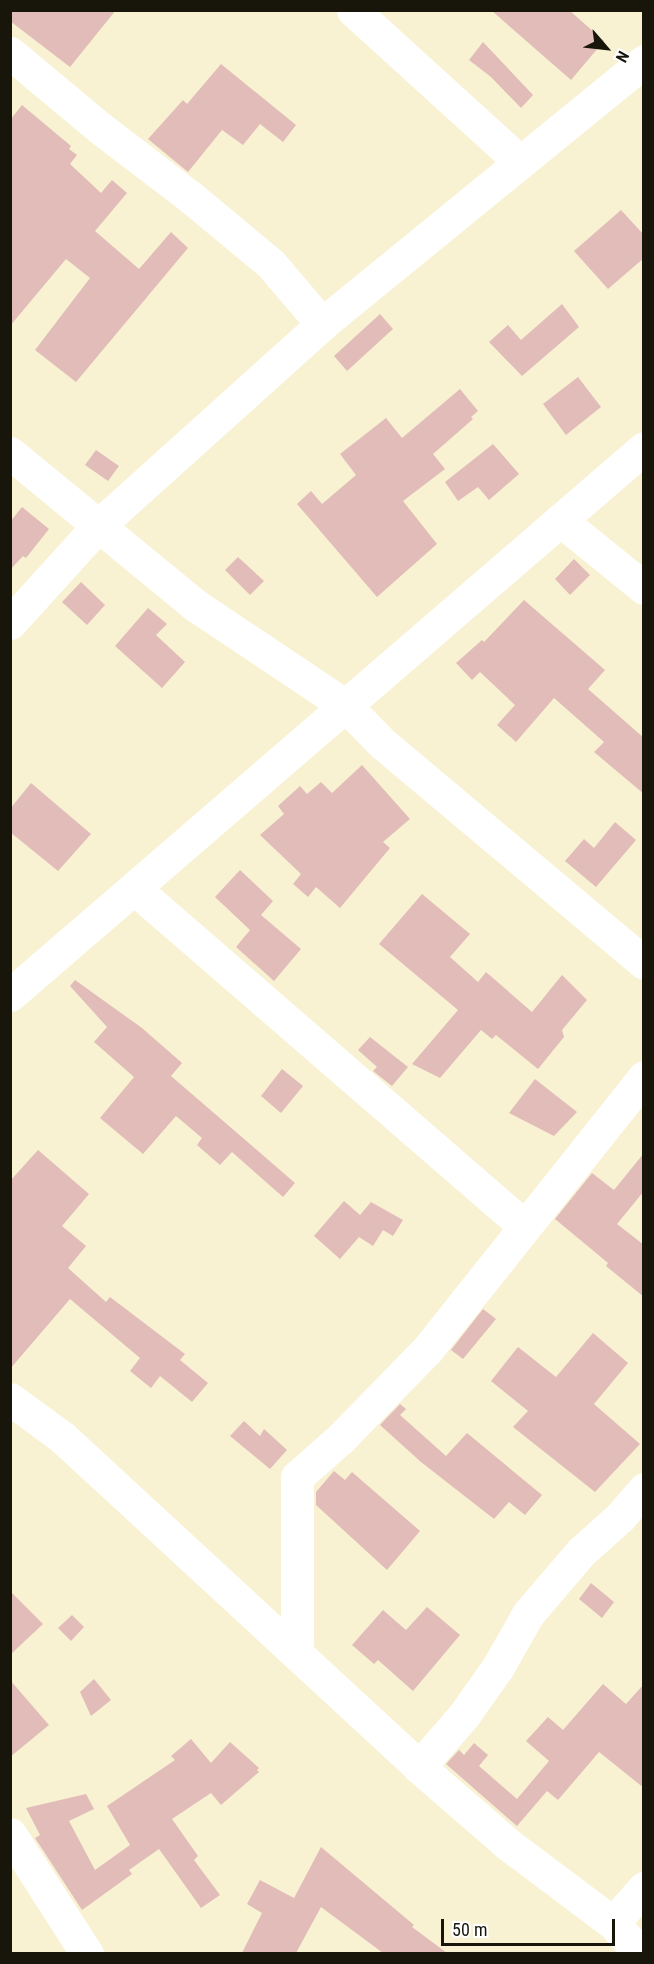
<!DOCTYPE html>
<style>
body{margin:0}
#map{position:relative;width:654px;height:1964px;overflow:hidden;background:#f8f2d2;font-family:"Roboto Condensed",sans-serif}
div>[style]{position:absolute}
.building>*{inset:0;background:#e1bcb9}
.minor>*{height:33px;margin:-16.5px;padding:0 16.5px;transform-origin:16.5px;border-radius:16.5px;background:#fff}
span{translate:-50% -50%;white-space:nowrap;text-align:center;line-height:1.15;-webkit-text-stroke:5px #fff;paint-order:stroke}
.frame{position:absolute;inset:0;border:12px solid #18160b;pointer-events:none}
.north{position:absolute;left:576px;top:18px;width:60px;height:60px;-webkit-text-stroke:4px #fff;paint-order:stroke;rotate:118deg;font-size:16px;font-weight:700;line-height:24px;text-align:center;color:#18160b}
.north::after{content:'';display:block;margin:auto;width:21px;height:27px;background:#18160b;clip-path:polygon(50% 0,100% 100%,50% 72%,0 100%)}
.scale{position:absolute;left:441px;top:1919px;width:174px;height:27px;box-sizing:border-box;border:3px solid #18160b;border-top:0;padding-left:8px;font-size:18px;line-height:21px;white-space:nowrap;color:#18160b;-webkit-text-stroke:4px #fff;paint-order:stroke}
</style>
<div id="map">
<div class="building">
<div style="clip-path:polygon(10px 10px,116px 10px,70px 67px,10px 21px)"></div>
<div style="clip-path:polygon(491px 10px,569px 10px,604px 41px,571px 80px)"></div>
<div style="clip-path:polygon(483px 42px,533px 95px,521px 108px,491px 77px,469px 60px)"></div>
<div style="clip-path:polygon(221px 64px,296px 125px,283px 142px,260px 124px,243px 145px,222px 130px,188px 172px,148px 139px,183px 100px,187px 104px)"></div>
<div style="clip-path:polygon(22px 105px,71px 146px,69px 149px,77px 155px,70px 164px,101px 193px,112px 180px,127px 193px,95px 231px,139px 269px,171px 232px,188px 248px,76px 382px,35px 350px,90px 278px,66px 259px,10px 326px,10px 120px)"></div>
<div style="clip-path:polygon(621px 210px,644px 235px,644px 258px,608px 289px,574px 251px)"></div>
<div style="clip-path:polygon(562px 304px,579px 327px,522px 376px,489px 342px,508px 325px,521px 340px)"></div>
<div style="clip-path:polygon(380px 314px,393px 329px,347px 371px,334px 356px)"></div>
<div style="clip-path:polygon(578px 377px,601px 407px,566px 435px,543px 404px)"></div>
<div style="clip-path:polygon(460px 389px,478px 411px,471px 417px,473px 419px,433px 454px,445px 469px,403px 501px,437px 544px,377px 597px,297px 504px,311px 491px,322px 504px,356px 475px,340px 454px,386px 418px,402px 438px)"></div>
<div style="clip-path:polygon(493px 444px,519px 474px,489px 500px,478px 487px,458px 501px,445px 482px)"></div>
<div style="clip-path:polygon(96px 450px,119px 466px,108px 481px,85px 465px)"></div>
<div style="clip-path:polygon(22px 507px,49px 529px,26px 558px,23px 556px,10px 570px,10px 522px)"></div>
<div style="clip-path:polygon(238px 557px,264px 581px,250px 595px,225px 570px)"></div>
<div style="clip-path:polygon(574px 559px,590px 575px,570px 595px,555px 579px)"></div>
<div style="clip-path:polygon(81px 582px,105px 605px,87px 625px,62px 602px)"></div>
<div style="clip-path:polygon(524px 600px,605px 670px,588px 689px,644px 738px,644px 794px,594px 752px,604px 742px,554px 698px,516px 742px,497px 725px,515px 705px,480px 672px,472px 680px,456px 663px,482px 640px,484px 642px)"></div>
<div style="clip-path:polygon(148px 608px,167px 624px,156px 635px,185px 662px,162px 688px,115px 646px)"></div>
<div style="clip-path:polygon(362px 765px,410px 819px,383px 842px,390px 848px,340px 908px,316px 887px,308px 897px,293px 884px,301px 874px,260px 835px,284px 814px,278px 806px,300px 786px,307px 794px,321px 782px,332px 793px)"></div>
<div style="clip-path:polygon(31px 783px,91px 834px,58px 871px,10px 832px,10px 809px)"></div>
<div style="clip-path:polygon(615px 822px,636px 840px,596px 887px,565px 861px,584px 839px,594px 848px)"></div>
<div style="clip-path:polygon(240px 870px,273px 901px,261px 915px,301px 949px,274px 981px,236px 947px,250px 930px,215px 897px)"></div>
<div style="clip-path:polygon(422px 894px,470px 934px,450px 957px,478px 982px,486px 972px,532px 1012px,562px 975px,587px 1000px,562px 1030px,564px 1037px,538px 1069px,496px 1035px,492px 1039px,481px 1030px,440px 1078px,412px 1064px,458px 1010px,379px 944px)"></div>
<div style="clip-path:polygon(75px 980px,142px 1028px,182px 1063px,171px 1076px,295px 1183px,283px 1197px,232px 1152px,220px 1165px,197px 1145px,202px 1138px,176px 1116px,143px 1154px,100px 1118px,134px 1077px,94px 1042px,107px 1027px,70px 986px)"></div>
<div style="clip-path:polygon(370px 1037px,408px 1067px,392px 1086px,373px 1071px,377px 1067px,358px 1050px)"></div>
<div style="clip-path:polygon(282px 1069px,303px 1086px,281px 1113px,261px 1096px)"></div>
<div style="clip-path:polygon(535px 1079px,577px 1112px,554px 1136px,509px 1113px)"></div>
<div style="clip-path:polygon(38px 1150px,89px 1194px,62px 1226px,86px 1246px,68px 1268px,106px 1302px,110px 1297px,185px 1354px,180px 1360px,208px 1383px,192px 1402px,160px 1376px,151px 1388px,130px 1371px,140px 1358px,70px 1299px,10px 1369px,10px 1181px)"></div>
<div style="clip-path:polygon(644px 1153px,644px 1191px,617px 1224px,644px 1245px,644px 1297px,606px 1266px,608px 1263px,555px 1219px,592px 1173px,614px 1190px)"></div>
<div style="clip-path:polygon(344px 1201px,360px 1215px,371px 1202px,403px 1220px,393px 1236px,383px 1230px,373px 1246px,359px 1237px,340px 1259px,314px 1236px)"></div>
<div style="clip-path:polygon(483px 1309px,496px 1319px,463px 1359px,451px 1350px)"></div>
<div style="clip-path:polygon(593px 1333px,628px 1363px,594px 1404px,640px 1444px,595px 1492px,513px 1427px,528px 1411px,491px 1381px,518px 1347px,556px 1377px)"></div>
<div style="clip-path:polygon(400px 1404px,406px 1409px,400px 1415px,446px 1456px,467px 1433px,542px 1495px,525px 1515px,509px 1502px,494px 1519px,421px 1462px,380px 1425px)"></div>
<div style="clip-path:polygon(244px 1421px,260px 1436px,264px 1429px,287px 1450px,270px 1469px,230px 1436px)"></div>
<div style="clip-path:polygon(334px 1471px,345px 1480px,352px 1472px,420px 1531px,387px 1570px,316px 1505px,316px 1492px)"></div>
<div style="clip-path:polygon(591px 1583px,614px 1602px,602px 1618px,579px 1599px)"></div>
<div style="clip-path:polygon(10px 1591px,43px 1624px,10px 1655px)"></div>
<div style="clip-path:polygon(427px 1607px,460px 1635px,413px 1691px,378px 1660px,374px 1664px,352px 1645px,383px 1610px,406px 1630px)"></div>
<div style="clip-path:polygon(72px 1615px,84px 1627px,71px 1641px,58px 1628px)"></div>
<div style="clip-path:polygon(94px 1679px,111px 1700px,91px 1716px,80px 1692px)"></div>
<div style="clip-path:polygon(10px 1680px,49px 1725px,10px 1757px)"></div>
<div style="clip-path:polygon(603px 1684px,626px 1704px,644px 1684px,644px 1788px,599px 1752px,558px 1800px,547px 1791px,517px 1826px,446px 1764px,459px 1750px,464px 1755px,474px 1743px,488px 1755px,479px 1766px,517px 1799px,549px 1761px,526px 1741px,548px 1717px,563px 1730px)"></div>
<div style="clip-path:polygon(191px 1739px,211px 1763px,230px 1742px,259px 1768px,257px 1770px,259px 1772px,221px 1805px,211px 1793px,172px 1819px,198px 1856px,194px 1860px,220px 1895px,201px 1908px,159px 1849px,129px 1870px,132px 1874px,82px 1910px,35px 1838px,40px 1835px,26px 1808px,86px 1794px,94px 1809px,69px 1821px,95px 1870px,130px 1845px,107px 1806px,175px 1760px,171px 1756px)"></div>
<div style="clip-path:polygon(321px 1847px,414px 1925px,412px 1927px,447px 1953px,383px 1953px,321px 1907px,296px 1953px,242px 1953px,262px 1913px,247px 1904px,260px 1880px,294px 1898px)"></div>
</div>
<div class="minor">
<div style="left:353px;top:10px;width:226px;rotate:42.3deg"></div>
<div style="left:10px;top:53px;width:117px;rotate:39.8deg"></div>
<div style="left:100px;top:128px;width:111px;rotate:37.3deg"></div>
<div style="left:188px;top:195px;width:108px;rotate:39.7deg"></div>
<div style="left:271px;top:264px;width:79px;rotate:49.6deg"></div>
<div style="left:10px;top:453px;width:239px;rotate:39.4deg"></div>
<div style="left:195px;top:605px;width:182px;rotate:33.8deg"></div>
<div style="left:346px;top:706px;width:52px;rotate:45.8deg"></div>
<div style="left:382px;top:743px;width:342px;rotate:40deg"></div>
<div style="left:560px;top:520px;width:108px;rotate:39deg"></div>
<div style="left:10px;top:623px;width:131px;rotate:-47.8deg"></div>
<div style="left:98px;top:526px;width:302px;rotate:-42deg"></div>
<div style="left:322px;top:324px;width:416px;rotate:-39.2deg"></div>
<div style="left:135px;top:889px;width:513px;rotate:40.89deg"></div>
<div style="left:10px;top:995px;width:837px;rotate:-40.79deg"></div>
<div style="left:10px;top:1399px;width:64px;rotate:36.2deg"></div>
<div style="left:62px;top:1437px;width:486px;rotate:42.7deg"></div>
<div style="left:419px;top:1767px;width:119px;rotate:40.9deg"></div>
<div style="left:509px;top:1845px;width:130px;rotate:36.9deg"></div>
<div style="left:613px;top:1923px;width:42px;rotate:47.9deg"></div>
<div style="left:297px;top:1652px;width:175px;rotate:-90deg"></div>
<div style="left:297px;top:1477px;width:59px;rotate:-41.6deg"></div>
<div style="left:341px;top:1438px;width:123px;rotate:-45.7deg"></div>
<div style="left:427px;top:1350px;width:349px;rotate:-51.5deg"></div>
<div style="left:419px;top:1767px;width:69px;rotate:-49.1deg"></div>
<div style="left:464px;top:1715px;width:59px;rotate:-54.7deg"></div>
<div style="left:498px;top:1667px;width:61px;rotate:-60.5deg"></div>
<div style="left:528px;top:1614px;width:82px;rotate:-49.5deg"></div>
<div style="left:581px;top:1552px;width:52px;rotate:-41.9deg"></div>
<div style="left:620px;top:1517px;width:37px;rotate:-49deg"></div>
<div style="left:10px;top:1834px;width:143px;rotate:57.3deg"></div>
<div style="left:613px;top:1923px;width:47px;rotate:-48.5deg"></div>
</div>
<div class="frame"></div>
<div class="north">N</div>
<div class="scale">50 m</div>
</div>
